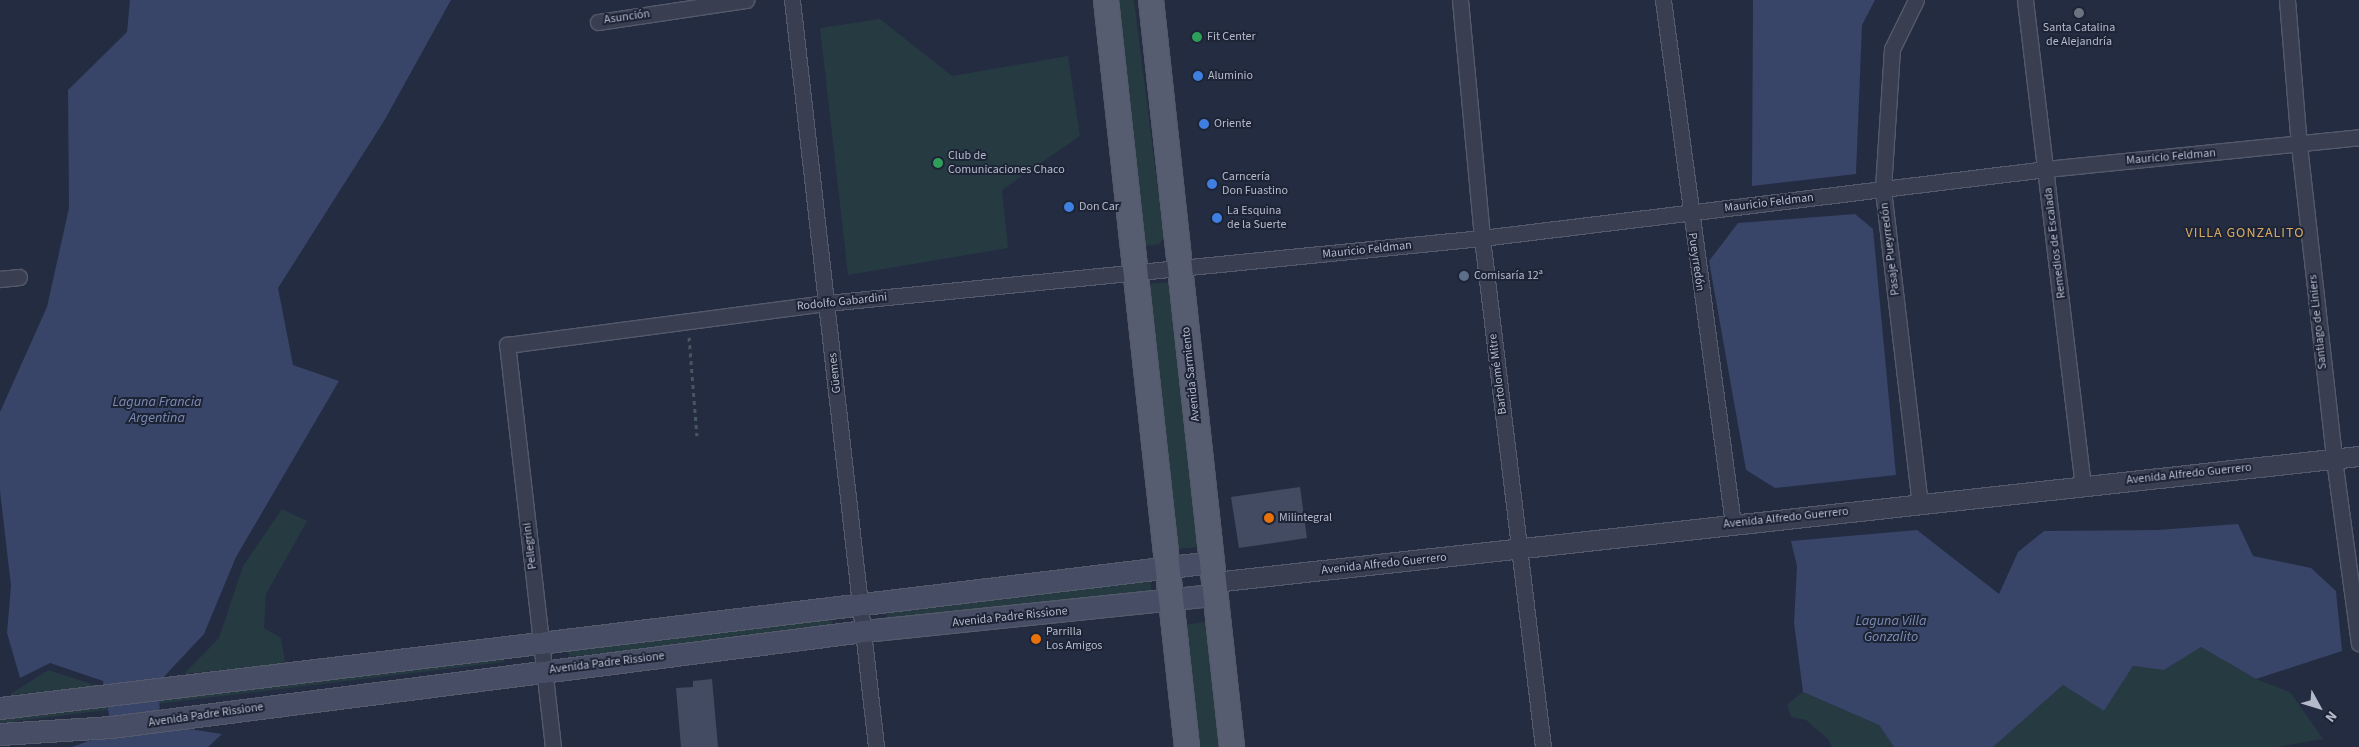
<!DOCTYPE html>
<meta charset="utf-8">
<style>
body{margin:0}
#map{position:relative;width:2359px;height:747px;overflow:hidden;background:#242c41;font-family:"Source Sans 3",sans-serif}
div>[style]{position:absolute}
.green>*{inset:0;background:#263a42}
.water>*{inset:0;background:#384468}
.building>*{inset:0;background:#434b63}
.path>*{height:3px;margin-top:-1.5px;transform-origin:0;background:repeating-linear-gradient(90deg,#45575f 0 4px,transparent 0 8px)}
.roads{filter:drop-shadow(1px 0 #545a6b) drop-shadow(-1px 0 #545a6b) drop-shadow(0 1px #545a6b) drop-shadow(0 -1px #545a6b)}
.minor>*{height:15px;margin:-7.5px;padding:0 7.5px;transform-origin:7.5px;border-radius:7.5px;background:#393f50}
.tertiary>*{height:19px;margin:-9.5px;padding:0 9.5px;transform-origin:9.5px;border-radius:9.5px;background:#393f50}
.secondary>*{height:21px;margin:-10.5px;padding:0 10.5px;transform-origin:10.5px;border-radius:10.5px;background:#474d64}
.primary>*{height:24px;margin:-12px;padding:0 12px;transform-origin:12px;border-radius:12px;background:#575d70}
.dots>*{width:14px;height:14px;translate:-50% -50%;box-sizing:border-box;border:2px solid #1d2436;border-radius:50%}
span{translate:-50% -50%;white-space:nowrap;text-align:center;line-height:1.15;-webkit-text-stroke:4px #1d2436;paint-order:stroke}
.street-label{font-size:12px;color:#b5bacb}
.poi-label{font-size:12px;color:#b5bacb}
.left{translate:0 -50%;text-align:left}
.neighbourhood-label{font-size:14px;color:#d9a862;letter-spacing:1px}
.water-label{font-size:14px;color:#7c8bb3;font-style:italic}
.north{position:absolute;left:2294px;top:682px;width:50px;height:50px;-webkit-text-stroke:4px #1d2436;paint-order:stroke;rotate:129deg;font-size:14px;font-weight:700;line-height:20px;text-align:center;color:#b5bacb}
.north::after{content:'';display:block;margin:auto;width:18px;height:22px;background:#b5bacb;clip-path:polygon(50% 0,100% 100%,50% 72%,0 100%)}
</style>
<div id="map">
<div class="green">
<div style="clip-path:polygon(1110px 0,1134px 0,1164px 238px,1159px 244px,1146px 246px,1140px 240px)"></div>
<div style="clip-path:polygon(880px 19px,952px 76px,1068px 56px,1080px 136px,1002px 190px,1008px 248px,848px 275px,820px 28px)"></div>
<div style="clip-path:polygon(1172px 282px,1199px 547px,1176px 549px,1149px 284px)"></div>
<div style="clip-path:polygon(282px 509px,307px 521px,266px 594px,264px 628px,281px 638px,285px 663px,184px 674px,219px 638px,243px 566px)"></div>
<div style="clip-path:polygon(1150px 579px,1152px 593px,888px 622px,886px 608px)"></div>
<div style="clip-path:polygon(831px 614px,833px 628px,569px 657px,567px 644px)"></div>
<div style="clip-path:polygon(1206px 622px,1221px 747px,1195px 747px,1181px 625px)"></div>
<div style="clip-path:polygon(2201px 647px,2256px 679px,2290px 692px,2323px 739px,2276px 747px,1993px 747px,2063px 685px,2104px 711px,2133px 666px,2164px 670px)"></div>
<div style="clip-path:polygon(505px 657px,504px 662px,0 723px,0 719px)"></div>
<div style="clip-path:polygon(48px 670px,98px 686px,9px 695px)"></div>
<div style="clip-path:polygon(1803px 692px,1879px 725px,1894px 747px,1832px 747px,1829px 740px,1806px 720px,1791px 717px,1787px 704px)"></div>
</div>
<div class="water">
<div style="clip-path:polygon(130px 0,451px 0,384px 121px,278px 288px,293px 365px,339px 381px,236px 557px,204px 634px,158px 683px,161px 729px,189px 729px,222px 734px,208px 747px,72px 747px,108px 734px,111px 727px,103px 681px,50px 663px,20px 678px,7px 633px,11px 586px,0 491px,0 412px,47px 307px,69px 208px,68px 90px,127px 32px)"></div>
<div style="clip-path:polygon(1753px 0,1875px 0,1862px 25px,1856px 174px,1752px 186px)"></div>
<div style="clip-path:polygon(1855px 214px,1873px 229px,1896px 475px,1775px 488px,1746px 470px,1709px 261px,1738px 223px)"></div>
<div style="clip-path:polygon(2238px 524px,2253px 556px,2311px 568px,2336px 591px,2342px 651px,2256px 679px,2201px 647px,2164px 670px,2133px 666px,2104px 711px,2063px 685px,1993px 747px,1894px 747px,1879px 725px,1803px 692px,1794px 623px,1797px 566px,1791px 541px,1917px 530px,1999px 594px,2018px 552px,2044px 531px,2157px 530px)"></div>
</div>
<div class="building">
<div style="clip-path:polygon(1300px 487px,1307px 538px,1239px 548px,1231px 497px)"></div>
<div style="clip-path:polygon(712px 679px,718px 747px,681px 747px,676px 688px,693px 687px,693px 681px)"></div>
</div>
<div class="path">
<div style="left:689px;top:337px;width:99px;rotate:85.4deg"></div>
</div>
<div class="roads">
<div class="minor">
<div style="left:792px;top:0;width:752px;rotate:83.58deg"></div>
<div style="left:1460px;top:0;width:239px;rotate:84.7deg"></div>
<div style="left:1482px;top:238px;width:513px;rotate:83.17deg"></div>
<div style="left:1663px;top:0;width:529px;rotate:82.39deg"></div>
<div style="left:1916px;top:0;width:55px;rotate:116.1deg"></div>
<div style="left:1892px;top:49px;width:141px;rotate:93.7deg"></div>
<div style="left:1883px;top:190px;width:315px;rotate:83.3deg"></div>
<div style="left:2025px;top:0;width:489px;rotate:83.2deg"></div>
<div style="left:2287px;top:0;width:145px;rotate:85.3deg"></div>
<div style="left:2299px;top:145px;width:316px;rotate:83.6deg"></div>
<div style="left:2334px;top:459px;width:186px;rotate:82.3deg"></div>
<div style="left:598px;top:22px;width:150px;rotate:-8.5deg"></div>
<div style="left:0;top:279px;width:19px;rotate:-6deg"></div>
<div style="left:553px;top:747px;width:405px;rotate:-96.5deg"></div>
<div style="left:507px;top:345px;width:323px;rotate:-7.5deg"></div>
<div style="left:827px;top:303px;width:658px;rotate:-5.67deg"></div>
<div style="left:1482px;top:238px;width:568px;rotate:-6.97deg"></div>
<div style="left:2046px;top:169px;width:315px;rotate:-5.8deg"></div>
</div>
<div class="tertiary">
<div style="left:1214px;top:582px;width:1152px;rotate:-6.28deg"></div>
</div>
<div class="secondary">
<div style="left:0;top:708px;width:1220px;rotate:-6.87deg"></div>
<div style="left:0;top:734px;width:111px;rotate:-3.6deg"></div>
<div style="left:111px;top:727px;width:759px;rotate:-7.27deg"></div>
<div style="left:864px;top:631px;width:353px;rotate:-5.9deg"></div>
</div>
<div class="primary">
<div style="left:1106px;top:0;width:751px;rotate:83.81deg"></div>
<div style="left:1151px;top:0;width:751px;rotate:83.81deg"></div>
</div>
</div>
<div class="dots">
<div style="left:2079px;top:13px;background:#6b7280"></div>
<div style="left:1197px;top:37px;background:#2e9e5b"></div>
<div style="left:1198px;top:76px;background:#3f7fe0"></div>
<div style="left:1204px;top:124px;background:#3f7fe0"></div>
<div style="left:938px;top:163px;background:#2e9e5b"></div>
<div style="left:1212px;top:184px;background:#3f7fe0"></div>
<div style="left:1069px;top:207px;background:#3f7fe0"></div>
<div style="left:1217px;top:218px;background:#3f7fe0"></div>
<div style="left:1464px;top:276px;background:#5c6f8a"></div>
<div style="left:1269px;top:518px;background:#e8710a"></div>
<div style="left:1036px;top:639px;background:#e8710a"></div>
</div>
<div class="street-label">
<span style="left:627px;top:17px;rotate:-8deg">Asunción</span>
<span style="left:2171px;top:157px;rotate:-5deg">Mauricio Feldman</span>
<span style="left:1769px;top:203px;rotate:-7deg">Mauricio Feldman</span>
<span style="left:2055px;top:243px;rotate:-97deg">Remedios de Escalada</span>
<span style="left:1890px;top:249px;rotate:-97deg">Pasaje Pueyrredón</span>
<span style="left:1367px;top:250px;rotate:-6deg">Mauricio Feldman</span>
<span style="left:1696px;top:262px;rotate:82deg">Pueyrredón</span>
<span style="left:842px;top:302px;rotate:-6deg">Rodolfo Gabardini</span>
<span style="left:2318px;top:322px;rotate:-96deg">Santiago de Liniers</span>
<span style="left:835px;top:373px;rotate:-96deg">Güemes</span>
<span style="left:1191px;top:374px;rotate:-96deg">Avenida Sarmiento</span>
<span style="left:1498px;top:374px;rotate:-97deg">Bartolomé Mitre</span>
<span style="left:2189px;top:474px;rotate:-6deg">Avenida Alfredo Guerrero</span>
<span style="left:1786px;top:518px;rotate:-6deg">Avenida Alfredo Guerrero</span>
<span style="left:530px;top:546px;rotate:-97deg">Pellegrini</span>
<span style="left:1384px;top:564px;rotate:-6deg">Avenida Alfredo Guerrero</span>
<span style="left:1010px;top:617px;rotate:-6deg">Avenida Padre Rissione</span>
<span style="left:607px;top:663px;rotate:-7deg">Avenida Padre Rissione</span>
<span style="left:206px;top:715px;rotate:-8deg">Avenida Padre Rissione</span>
</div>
<div class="poi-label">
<span style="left:2079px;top:35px">Santa Catalina<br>de Alejandría</span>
<span class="left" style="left:1207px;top:37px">Fit Center</span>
<span class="left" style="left:1208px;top:76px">Aluminio</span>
<span class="left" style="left:1214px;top:124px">Oriente</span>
<span class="left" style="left:948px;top:163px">Club de<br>Comunicaciones Chaco</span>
<span class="left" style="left:1222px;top:184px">Carncería<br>Don Fuastino</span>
<span class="left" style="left:1079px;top:207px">Don Car</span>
<span class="left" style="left:1227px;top:218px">La Esquina<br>de la Suerte</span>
<span class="left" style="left:1474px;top:276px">Comisaría 12ª</span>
<span class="left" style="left:1279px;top:518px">Milintegral</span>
<span class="left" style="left:1046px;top:639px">Parrilla<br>Los Amigos</span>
</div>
<div class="neighbourhood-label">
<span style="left:2245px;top:233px">VILLA GONZALITO</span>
</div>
<div class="water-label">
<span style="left:157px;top:410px">Laguna Francia<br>Argentina</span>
<span style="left:1891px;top:629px">Laguna Villa<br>Gonzalito</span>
</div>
<div class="north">N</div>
</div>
